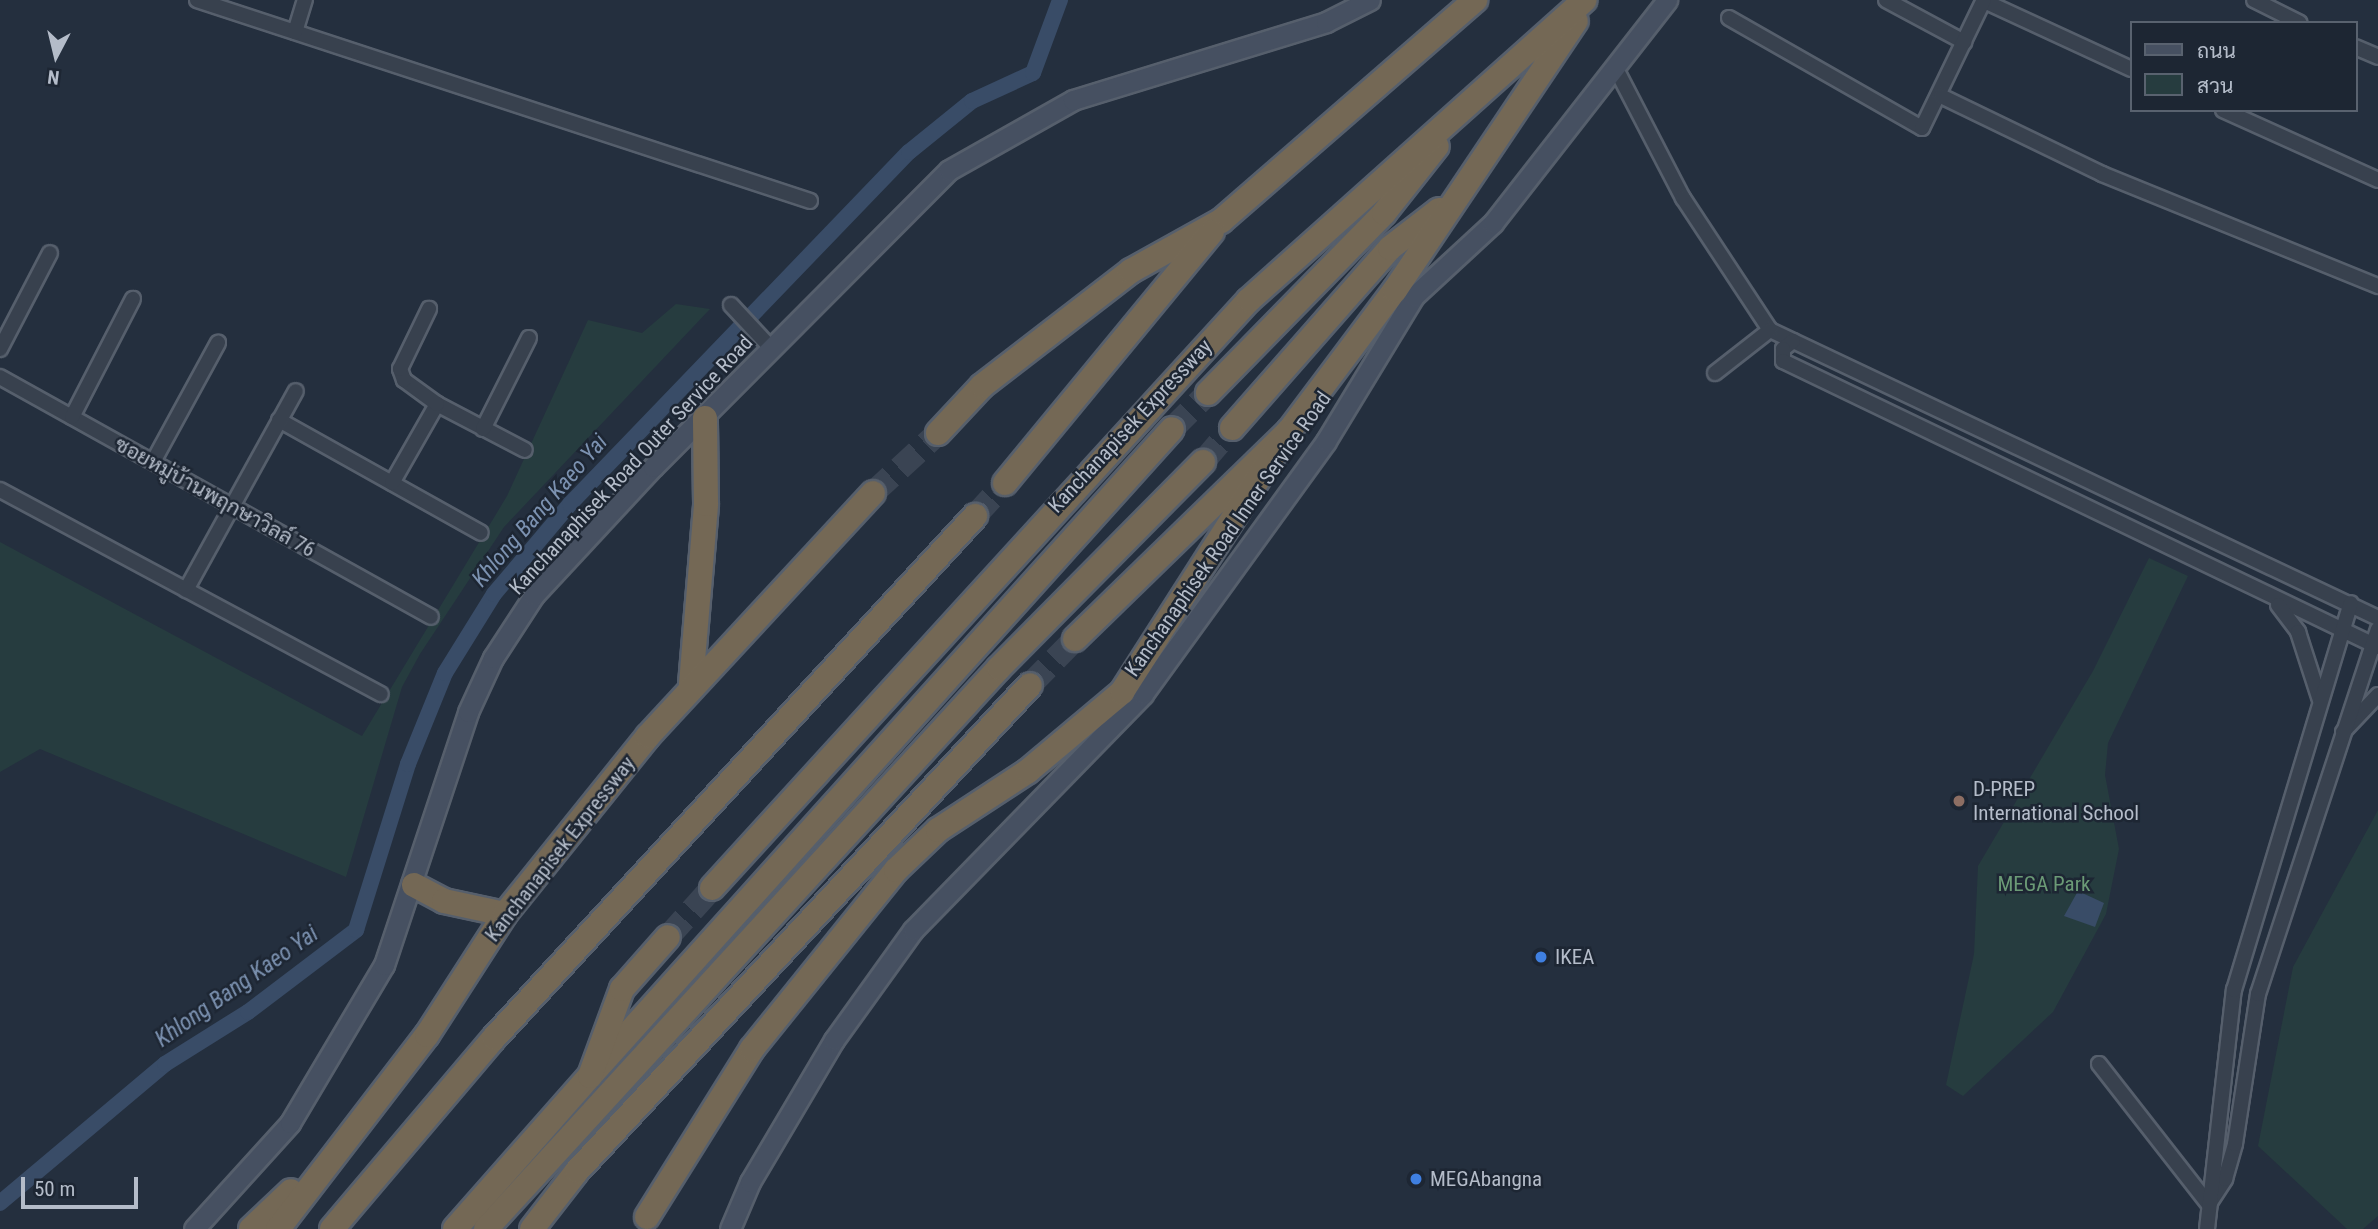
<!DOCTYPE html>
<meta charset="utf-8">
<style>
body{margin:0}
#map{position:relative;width:2378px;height:1229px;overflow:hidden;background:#242f3e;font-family:"Roboto Condensed",Sarabun,sans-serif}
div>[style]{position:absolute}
.green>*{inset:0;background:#263c3f}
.water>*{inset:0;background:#394c67}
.canal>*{height:16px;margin:-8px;padding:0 8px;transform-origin:8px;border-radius:8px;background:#394c67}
.motorway-tunnel>*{height:24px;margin-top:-12px;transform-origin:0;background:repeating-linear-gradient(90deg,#3a4453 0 24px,transparent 0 36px)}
.roads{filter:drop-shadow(2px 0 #565f6c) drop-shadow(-2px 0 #565f6c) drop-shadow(0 2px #565f6c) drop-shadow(0 -2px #565f6c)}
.minor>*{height:14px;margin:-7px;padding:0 7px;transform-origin:7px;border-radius:7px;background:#38414e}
.secondary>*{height:19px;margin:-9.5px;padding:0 9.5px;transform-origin:9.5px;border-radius:9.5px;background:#465061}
.motorway>*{height:24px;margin:-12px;padding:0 12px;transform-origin:12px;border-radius:12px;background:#746855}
.dots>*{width:19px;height:19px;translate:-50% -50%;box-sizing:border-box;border:4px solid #1d2633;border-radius:50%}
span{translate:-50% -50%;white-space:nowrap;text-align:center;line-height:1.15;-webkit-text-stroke:5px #1d2633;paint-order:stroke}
.street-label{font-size:21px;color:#b4bcc9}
.poi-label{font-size:21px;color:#b4bcc9}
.left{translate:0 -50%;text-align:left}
.park-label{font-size:21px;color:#6b9a76}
.water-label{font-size:23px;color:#7c92b1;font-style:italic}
.legend{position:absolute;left:2130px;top:21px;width:228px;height:91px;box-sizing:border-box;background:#1d2633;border:2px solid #59626f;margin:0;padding:9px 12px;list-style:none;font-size:21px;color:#b4bcc9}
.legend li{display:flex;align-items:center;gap:14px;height:35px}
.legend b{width:35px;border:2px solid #59626f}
.north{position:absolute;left:21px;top:21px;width:70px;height:70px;-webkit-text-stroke:5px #1d2633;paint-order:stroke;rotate:187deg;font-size:19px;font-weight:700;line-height:28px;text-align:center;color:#b4bcc9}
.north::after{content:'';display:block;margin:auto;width:24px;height:32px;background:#b4bcc9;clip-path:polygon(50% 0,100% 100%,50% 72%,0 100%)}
.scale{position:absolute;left:21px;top:1177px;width:117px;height:32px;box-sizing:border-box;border:4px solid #b4bcc9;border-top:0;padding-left:9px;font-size:21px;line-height:24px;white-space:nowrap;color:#b4bcc9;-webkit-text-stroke:5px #1d2633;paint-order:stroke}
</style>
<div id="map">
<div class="green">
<div style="clip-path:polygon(676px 304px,710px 309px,504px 527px,420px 654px,402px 687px,346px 877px,40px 749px,0 772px,0 542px,362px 736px,507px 496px,588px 320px,642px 333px)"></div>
<div style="clip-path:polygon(2149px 558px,2188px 576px,2108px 743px,2105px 775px,2119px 849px,2106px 914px,2053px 1012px,1963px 1096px,1946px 1085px,1974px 954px,1978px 866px,2093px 671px)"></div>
<div style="clip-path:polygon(2378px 810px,2378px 1216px,2363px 1229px,2347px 1229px,2258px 1146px,2293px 967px)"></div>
</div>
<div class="water">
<div style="clip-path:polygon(2078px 891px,2104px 903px,2095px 927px,2064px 916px)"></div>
</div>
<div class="canal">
<div style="left:0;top:1203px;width:216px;rotate:-40.1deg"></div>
<div style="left:165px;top:1064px;width:98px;rotate:-32.1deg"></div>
<div style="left:248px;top:1012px;width:136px;rotate:-37.2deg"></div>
<div style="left:356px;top:930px;width:174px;rotate:-72.6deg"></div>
<div style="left:408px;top:764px;width:98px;rotate:-67.9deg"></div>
<div style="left:445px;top:673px;width:93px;rotate:-58.2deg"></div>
<div style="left:494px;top:594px;width:118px;rotate:-49.8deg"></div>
<div style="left:570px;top:504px;width:489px;rotate:-46.1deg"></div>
<div style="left:909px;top:152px;width:81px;rotate:-39deg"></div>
<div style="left:972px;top:101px;width:67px;rotate:-24.7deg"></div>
<div style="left:1033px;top:73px;width:78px;rotate:-69.7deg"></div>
</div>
<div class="motorway-tunnel">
<div style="left:1172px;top:429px;width:51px;rotate:-45deg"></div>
<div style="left:1203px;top:462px;width:45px;rotate:-49.5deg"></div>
<div style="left:873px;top:493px;width:88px;rotate:-42.7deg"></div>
<div style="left:975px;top:516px;width:45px;rotate:-47.7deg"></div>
<div style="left:1030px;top:685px;width:64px;rotate:-45.6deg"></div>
<div style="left:668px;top:937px;width:66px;rotate:-48.1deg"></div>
</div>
<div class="roads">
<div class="minor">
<div style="left:197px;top:0;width:645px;rotate:18.15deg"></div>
<div style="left:1886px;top:0;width:89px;rotate:28.3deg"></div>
<div style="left:2254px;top:0;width:51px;rotate:26.6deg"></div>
<div style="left:1984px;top:1px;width:162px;rotate:24.8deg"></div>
<div style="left:1729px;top:18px;width:222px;rotate:29.7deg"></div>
<div style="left:1922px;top:128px;width:142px;rotate:-64.2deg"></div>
<div style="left:295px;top:32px;width:34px;rotate:-73deg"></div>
<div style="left:2355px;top:47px;width:25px;rotate:23deg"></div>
<div style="left:1615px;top:67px;width:148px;rotate:62.6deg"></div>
<div style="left:1683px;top:198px;width:158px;rotate:56.6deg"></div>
<div style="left:1770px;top:330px;width:673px;rotate:25.35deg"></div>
<div style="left:1941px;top:96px;width:179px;rotate:25.8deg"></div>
<div style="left:2102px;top:174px;width:298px;rotate:22.1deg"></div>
<div style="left:2223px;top:110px;width:170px;rotate:24.3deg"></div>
<div style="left:731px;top:305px;width:59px;rotate:47.1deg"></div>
<div style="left:1793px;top:341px;width:13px;rotate:141deg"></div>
<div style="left:1783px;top:349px;width:12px;rotate:90deg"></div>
<div style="left:1783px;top:361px;width:660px;rotate:25.67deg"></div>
<div style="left:0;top:349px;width:108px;rotate:-62.5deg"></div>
<div style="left:1715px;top:373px;width:70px;rotate:-38deg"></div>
<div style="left:0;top:377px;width:493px;rotate:29.1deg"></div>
<div style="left:437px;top:404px;width:99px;rotate:27.6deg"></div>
<div style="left:72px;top:417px;width:133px;rotate:-62.7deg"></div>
<div style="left:279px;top:420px;width:231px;rotate:29.2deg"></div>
<div style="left:483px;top:429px;width:102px;rotate:-63.2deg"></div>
<div style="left:153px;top:462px;width:136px;rotate:-61.4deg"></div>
<div style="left:392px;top:483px;width:91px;rotate:-60.3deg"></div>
<div style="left:437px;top:404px;width:41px;rotate:-144deg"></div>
<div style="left:404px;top:380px;width:12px;rotate:-110deg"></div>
<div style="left:400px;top:369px;width:67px;rotate:-64.2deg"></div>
<div style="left:0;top:490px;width:432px;rotate:28.2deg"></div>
<div style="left:186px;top:590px;width:227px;rotate:-61.1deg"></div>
<div style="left:2278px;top:605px;width:34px;rotate:53deg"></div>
<div style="left:2298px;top:632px;width:71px;rotate:72.1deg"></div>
<div style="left:2343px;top:732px;width:51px;rotate:-46.6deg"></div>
<div style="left:2099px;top:1064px;width:179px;rotate:52deg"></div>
<div style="left:2209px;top:1204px;width:30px;rotate:-57deg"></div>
<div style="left:2225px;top:1179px;width:36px;rotate:-74deg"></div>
<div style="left:2235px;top:1144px;width:152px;rotate:-81.3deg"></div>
<div style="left:2258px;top:994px;width:384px;rotate:-71.8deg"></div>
<div style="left:2207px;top:1229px;width:241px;rotate:-83.6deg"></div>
<div style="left:2234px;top:990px;width:404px;rotate:-73.2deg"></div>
</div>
<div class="secondary">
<div style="left:194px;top:1229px;width:143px;rotate:-47.8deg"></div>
<div style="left:290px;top:1123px;width:184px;rotate:-59.3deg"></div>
<div style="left:384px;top:965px;width:267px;rotate:-71.6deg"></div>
<div style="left:468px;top:712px;width:60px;rotate:-65.2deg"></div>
<div style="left:493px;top:658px;width:75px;rotate:-56.9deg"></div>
<div style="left:534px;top:595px;width:175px;rotate:-47.1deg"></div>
<div style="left:653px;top:467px;width:419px;rotate:-45.1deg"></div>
<div style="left:949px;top:170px;width:142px;rotate:-29.4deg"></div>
<div style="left:1073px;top:100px;width:265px;rotate:-17.1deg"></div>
<div style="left:1326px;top:22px;width:49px;rotate:-26.6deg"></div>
<div style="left:730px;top:1229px;width:51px;rotate:-66.9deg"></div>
<div style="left:750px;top:1182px;width:165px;rotate:-59.4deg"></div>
<div style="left:834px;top:1040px;width:135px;rotate:-54.3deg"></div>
<div style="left:913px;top:930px;width:330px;rotate:-45.7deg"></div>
<div style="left:1143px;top:694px;width:312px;rotate:-54.1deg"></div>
<div style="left:1326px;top:441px;width:170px;rotate:-58.7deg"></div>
<div style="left:1414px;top:296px;width:108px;rotate:-42.7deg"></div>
<div style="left:1493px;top:223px;width:283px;rotate:-52deg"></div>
</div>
<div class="motorway">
<div style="left:1208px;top:393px;width:252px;rotate:-45.6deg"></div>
<div style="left:1384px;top:213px;width:85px;rotate:-51.7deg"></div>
<div style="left:1232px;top:428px;width:240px;rotate:-48.7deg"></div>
<div style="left:1390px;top:248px;width:62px;rotate:-37.8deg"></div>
<div style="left:938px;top:433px;width:64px;rotate:-46.9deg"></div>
<div style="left:982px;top:386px;width:188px;rotate:-37.7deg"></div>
<div style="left:1131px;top:271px;width:103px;rotate:-29.1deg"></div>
<div style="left:1221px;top:221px;width:337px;rotate:-41deg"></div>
<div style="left:1005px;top:483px;width:325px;rotate:-50.5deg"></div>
<div style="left:1075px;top:639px;width:298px;rotate:-44.2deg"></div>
<div style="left:1289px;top:431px;width:176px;rotate:-53.1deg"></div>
<div style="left:1395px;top:290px;width:324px;rotate:-56.1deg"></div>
<div style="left:691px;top:684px;width:181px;rotate:-85.2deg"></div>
<div style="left:706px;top:504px;width:86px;rotate:-90.7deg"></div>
<div style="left:414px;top:885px;width:34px;rotate:28deg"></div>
<div style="left:444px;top:901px;width:62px;rotate:12deg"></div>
<div style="left:712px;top:888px;width:796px;rotate:-47.6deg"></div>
<div style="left:1249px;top:300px;width:450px;rotate:-41.8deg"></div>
<div style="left:590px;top:1076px;width:870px;rotate:-48.03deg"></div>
<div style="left:647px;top:1217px;width:198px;rotate:-58deg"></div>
<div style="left:752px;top:1049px;width:230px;rotate:-51.2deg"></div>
<div style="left:896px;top:870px;width:58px;rotate:-43.6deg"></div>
<div style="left:938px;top:830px;width:108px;rotate:-33.2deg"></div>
<div style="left:1028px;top:771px;width:123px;rotate:-40deg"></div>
<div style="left:1122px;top:692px;width:310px;rotate:-57.4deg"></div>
<div style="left:251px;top:1229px;width:55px;rotate:-43.5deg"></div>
<div style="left:278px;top:1229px;width:245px;rotate:-52.5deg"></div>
<div style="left:427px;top:1035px;width:144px;rotate:-57.2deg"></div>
<div style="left:505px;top:914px;width:228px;rotate:-51.2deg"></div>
<div style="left:648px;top:736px;width:331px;rotate:-47.2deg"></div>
<div style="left:332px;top:1229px;width:250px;rotate:-49.7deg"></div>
<div style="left:494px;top:1038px;width:710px;rotate:-47.34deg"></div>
<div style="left:455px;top:1229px;width:204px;rotate:-48.6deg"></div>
<div style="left:590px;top:1076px;width:93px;rotate:-69.8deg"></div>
<div style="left:622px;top:989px;width:69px;rotate:-48.5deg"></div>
<div style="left:486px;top:1229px;width:760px;rotate:-47.56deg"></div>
<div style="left:999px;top:668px;width:290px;rotate:-45.3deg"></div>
<div style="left:532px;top:1229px;width:73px;rotate:-52.2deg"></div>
<div style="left:577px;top:1171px;width:664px;rotate:-47.01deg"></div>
</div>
</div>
<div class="dots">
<div style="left:1959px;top:801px;background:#8d6e63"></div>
<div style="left:1541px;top:957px;background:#3f7fe0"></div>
<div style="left:1416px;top:1179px;background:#3f7fe0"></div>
</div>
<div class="street-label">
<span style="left:1130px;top:426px;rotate:-47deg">Kanchanapisek Expressway</span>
<span style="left:631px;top:465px;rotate:-47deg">Kanchanaphisek Road Outer Service Road</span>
<span style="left:215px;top:497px;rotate:29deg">ซอยหมู่บ้านพฤกษาวิลล์ 76</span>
<span style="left:1228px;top:534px;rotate:-55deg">Kanchanaphisek Road Inner Service Road</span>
<span style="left:560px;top:849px;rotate:-52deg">Kanchanapisek Expressway</span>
</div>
<div class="poi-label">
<span class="left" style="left:1973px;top:801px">D-PREP<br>International School</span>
<span class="left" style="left:1555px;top:957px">IKEA</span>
<span class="left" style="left:1430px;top:1179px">MEGAbangna</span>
</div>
<div class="park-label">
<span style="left:2044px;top:884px">MEGA Park</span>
</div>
<div class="water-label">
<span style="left:540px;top:511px;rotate:-49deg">Khlong Bang Kaeo Yai</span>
<span style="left:237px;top:987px;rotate:-35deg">Khlong Bang Kaeo Yai</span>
</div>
<ul class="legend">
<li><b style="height:9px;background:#465061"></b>ถนน</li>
<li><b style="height:19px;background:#263c3f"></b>สวน</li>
</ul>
<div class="north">N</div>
<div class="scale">50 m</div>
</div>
